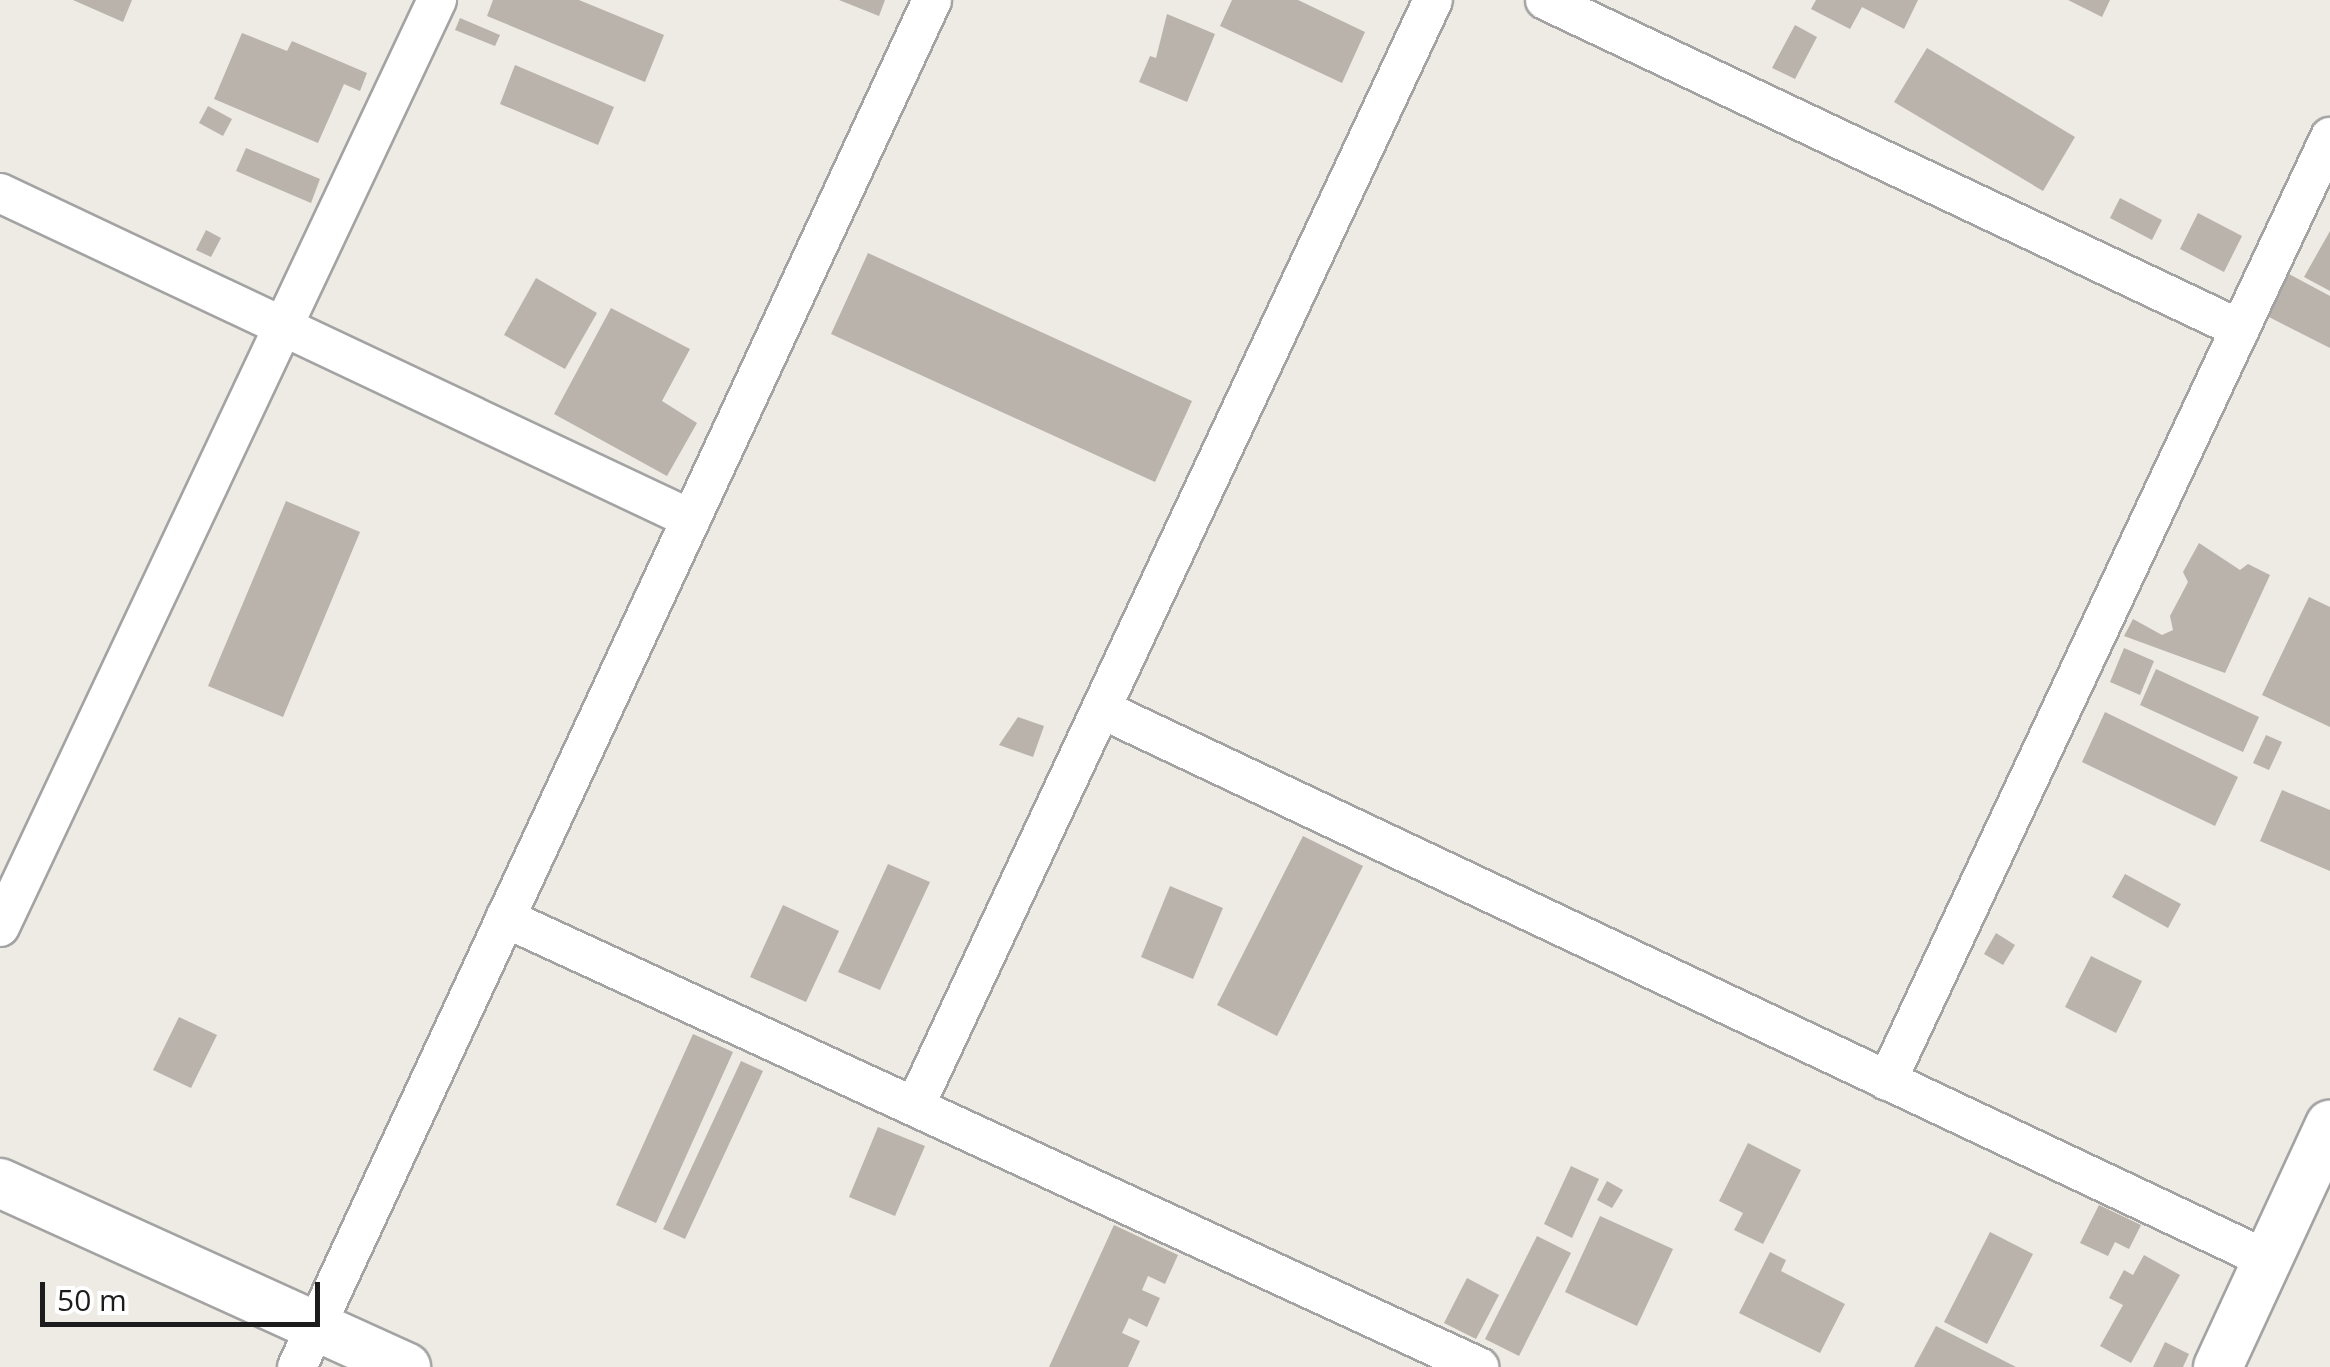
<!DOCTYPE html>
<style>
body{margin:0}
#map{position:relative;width:2330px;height:1367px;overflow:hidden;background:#edebe3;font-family:"Open Sans",sans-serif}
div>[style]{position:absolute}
.building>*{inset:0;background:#bab3ac}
.roads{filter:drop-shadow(2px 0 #a3a3a3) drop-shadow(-2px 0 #a3a3a3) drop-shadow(0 2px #a3a3a3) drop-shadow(0 -2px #a3a3a3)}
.minor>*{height:38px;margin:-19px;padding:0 19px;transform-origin:19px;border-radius:19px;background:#fff}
.tertiary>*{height:48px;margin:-24px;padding:0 24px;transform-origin:24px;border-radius:24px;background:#fff}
span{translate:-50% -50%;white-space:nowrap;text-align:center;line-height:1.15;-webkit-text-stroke:9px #fff;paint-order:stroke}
.scale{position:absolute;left:40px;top:1282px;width:280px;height:45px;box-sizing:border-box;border:5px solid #1c1c1c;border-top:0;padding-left:12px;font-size:30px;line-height:35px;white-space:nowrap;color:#1c1c1c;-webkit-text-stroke:8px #fff;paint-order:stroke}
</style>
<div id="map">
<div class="building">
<div style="clip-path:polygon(73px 0,132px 0,123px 22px)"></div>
<div style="clip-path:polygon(493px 0,579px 0,664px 35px,645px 82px,487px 16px)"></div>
<div style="clip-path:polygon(839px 0,885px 0,879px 16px)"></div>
<div style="clip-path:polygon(1232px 0,1298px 0,1365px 32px,1342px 83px,1220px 26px)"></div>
<div style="clip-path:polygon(1816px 0,1918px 0,1904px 29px,1862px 7px,1850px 29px,1811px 9px)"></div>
<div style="clip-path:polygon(2068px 0,2110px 0,2102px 17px)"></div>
<div style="clip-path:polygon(1167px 14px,1215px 34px,1187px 102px,1139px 82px,1150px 56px,1156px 58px)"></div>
<div style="clip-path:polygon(460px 18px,500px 35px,495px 46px,455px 30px)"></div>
<div style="clip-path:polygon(1795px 25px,1817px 37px,1795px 79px,1772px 68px)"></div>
<div style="clip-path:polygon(242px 33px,287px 51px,292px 41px,367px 73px,360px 91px,344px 84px,318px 143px,214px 99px)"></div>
<div style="clip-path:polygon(1927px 48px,2075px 137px,2043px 191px,1894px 102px)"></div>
<div style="clip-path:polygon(515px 65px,614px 107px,598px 145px,500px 104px)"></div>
<div style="clip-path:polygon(208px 106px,232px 119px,223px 136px,199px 123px)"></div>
<div style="clip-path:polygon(246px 148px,320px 179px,311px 203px,236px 171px)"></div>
<div style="clip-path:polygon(2120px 198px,2162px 220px,2152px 240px,2110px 218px)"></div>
<div style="clip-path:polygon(2198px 213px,2242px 236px,2224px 272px,2180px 249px)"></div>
<div style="clip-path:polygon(206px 230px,221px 238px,211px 257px,196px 250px)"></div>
<div style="clip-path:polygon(2330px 231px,2330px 291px,2304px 277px)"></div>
<div style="clip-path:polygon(868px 253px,1192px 401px,1155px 482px,831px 334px)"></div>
<div style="clip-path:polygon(2289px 274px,2330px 296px,2330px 348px,2267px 316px)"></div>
<div style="clip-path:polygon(536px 278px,597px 313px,565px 369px,504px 335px)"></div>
<div style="clip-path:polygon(611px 308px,690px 349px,662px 401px,697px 423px,667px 476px,554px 414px)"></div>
<div style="clip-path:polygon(286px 501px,360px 532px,283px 717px,208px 686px)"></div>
<div style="clip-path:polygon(2199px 543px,2240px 570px,2248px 564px,2270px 575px,2225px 673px,2124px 636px,2133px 619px,2162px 635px,2173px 630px,2170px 616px,2188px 582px,2183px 572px)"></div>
<div style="clip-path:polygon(2309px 597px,2330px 607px,2330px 727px,2262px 695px)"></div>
<div style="clip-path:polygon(2124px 648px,2154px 661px,2140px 695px,2110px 682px)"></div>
<div style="clip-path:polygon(2156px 669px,2259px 717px,2243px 752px,2140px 705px)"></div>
<div style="clip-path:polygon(2105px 712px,2238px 777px,2215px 826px,2082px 762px)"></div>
<div style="clip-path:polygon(1018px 717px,1044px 726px,1033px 757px,999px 745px)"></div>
<div style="clip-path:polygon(2266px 735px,2282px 742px,2269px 770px,2253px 763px)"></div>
<div style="clip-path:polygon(2282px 790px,2330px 810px,2330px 871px,2260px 841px)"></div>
<div style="clip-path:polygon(1303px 836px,1363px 866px,1277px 1036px,1217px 1005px)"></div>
<div style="clip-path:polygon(888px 864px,930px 882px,880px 990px,838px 972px)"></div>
<div style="clip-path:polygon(2125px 874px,2181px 904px,2168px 928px,2112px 897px)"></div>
<div style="clip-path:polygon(1170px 886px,1223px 908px,1193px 979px,1141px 957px)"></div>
<div style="clip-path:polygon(783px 905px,839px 931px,806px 1002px,750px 977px)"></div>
<div style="clip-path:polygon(1996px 933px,2015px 945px,2003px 965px,1984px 954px)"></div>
<div style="clip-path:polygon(2091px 956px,2142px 981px,2116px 1033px,2065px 1007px)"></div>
<div style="clip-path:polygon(179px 1017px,217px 1035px,191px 1088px,153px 1070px)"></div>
<div style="clip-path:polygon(693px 1034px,733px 1052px,656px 1223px,616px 1205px)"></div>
<div style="clip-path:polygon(741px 1061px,763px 1071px,685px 1239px,663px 1229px)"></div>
<div style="clip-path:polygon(878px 1127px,925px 1146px,895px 1216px,849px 1197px)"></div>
<div style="clip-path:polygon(1748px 1143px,1801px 1170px,1763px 1244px,1734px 1230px,1743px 1213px,1719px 1201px)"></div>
<div style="clip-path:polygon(1571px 1166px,1599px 1179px,1572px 1238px,1544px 1224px)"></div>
<div style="clip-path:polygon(1607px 1181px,1623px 1190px,1612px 1208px,1597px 1200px)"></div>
<div style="clip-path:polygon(2099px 1205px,2141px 1225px,2129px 1249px,2115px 1242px,2108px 1256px,2080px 1243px)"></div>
<div style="clip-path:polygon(1600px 1216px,1673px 1249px,1637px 1326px,1565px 1292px)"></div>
<div style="clip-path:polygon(1114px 1225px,1178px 1255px,1165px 1284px,1148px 1276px,1142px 1290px,1160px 1298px,1147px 1327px,1129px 1318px,1122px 1333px,1140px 1341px,1128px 1367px,1049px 1367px)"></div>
<div style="clip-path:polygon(1990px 1232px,2033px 1254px,1987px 1344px,1944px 1322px)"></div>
<div style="clip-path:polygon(1537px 1236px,1571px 1253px,1519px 1356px,1485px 1339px)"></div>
<div style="clip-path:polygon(1770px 1252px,1786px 1260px,1781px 1271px,1845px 1304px,1820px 1353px,1739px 1313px)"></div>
<div style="clip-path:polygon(2144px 1255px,2180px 1275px,2131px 1363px,2100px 1346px,2123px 1305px,2109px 1298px,2124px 1270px,2133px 1275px)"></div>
<div style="clip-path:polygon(1467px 1278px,1499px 1295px,1476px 1339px,1444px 1323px)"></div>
<div style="clip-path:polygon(1936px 1326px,2016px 1367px,1914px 1367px)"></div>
<div style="clip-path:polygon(2165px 1342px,2189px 1354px,2183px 1367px,2153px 1367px)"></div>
</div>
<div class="roads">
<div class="minor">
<div style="left:1545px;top:0;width:769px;rotate:25.33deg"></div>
<div style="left:0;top:193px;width:764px;rotate:25.26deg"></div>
<div style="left:1101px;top:709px;width:1291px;rotate:25.27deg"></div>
<div style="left:505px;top:918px;width:1073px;rotate:24.75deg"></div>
<div style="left:0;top:927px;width:1025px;rotate:-64.76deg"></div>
<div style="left:1887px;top:1081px;width:1043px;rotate:-64.86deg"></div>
<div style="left:915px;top:1106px;width:1221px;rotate:-64.9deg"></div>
<div style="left:297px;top:1367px;width:1507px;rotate:-65.08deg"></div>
</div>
<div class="tertiary">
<div style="left:0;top:1183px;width:446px;rotate:24.4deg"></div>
<div style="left:2218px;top:1367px;width:267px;rotate:-65.2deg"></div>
</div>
</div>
<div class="scale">50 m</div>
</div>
